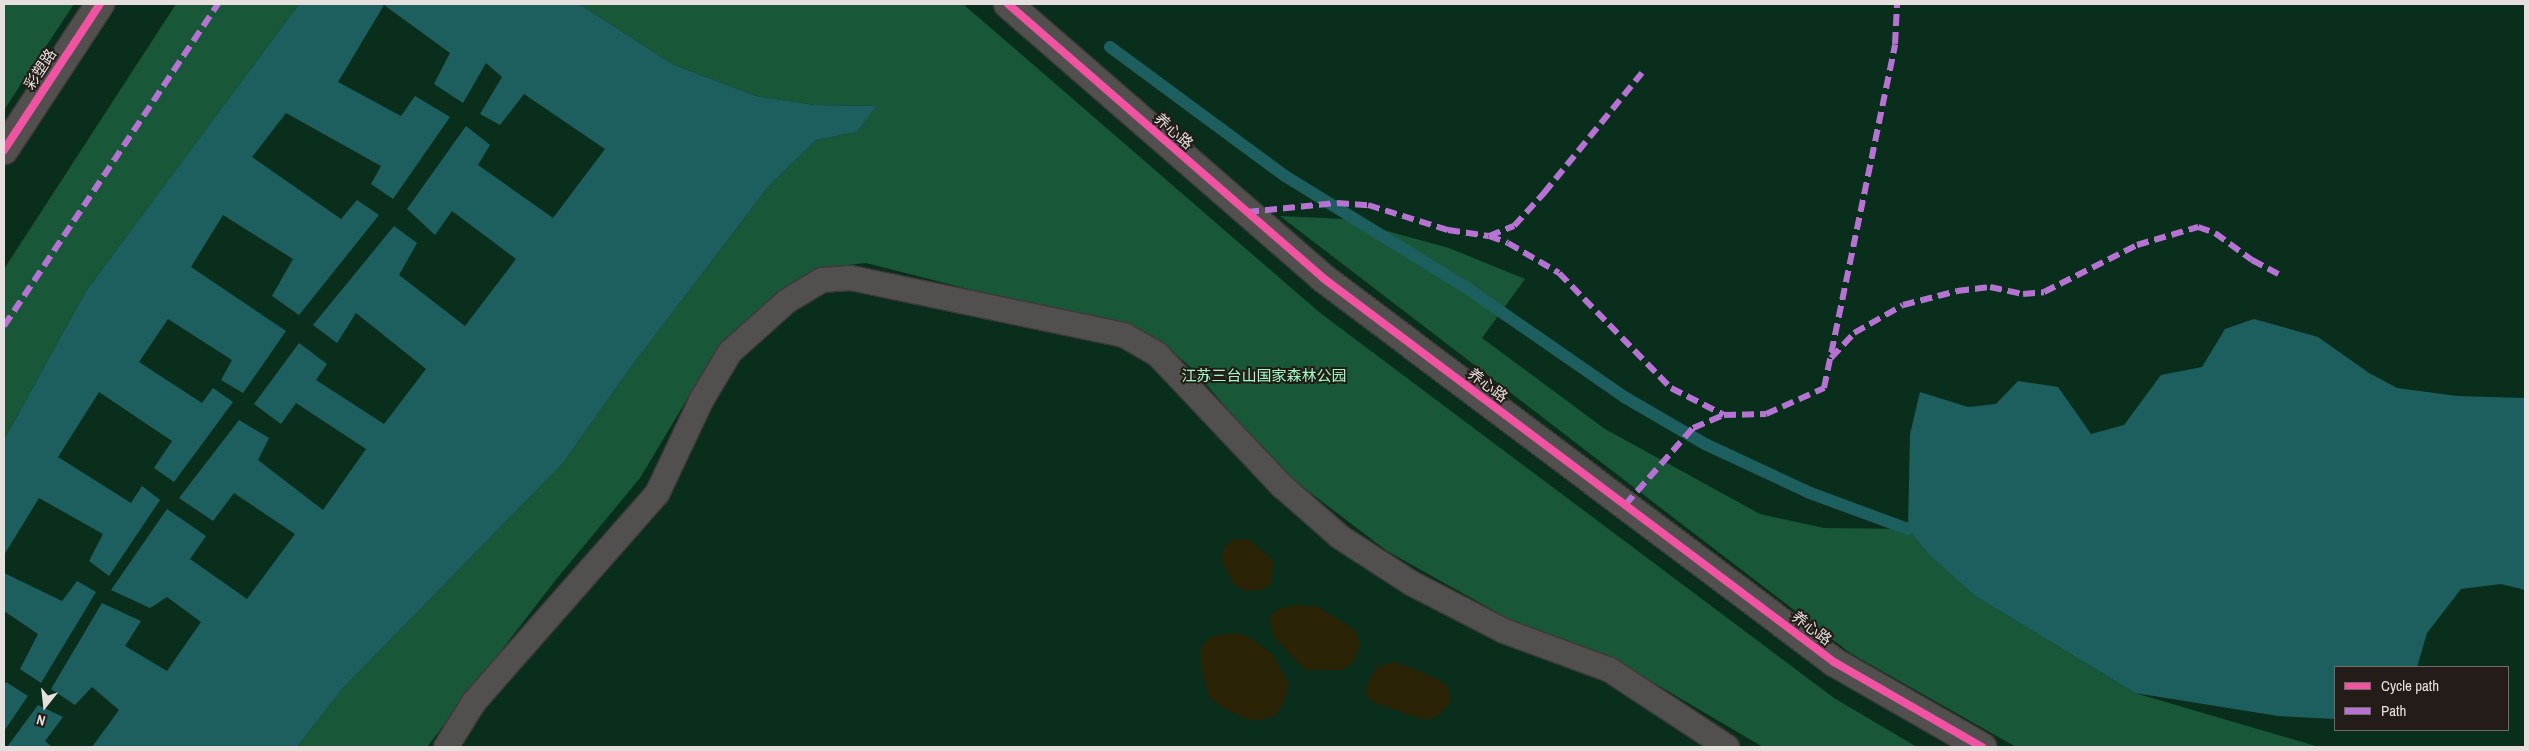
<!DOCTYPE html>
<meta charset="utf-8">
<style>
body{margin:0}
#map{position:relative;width:2529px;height:751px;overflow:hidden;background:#201d1b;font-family:"Archivo Narrow","Noto Sans SC",sans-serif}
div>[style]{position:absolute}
.green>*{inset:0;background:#0a2e1c}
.forest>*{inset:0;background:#185738}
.sand>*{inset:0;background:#2a2306}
.water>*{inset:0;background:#1d5f5f}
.stream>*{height:12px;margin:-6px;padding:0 6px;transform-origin:6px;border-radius:6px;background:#1d5f5f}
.roads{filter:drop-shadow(1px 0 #3d3a39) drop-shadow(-1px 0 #3d3a39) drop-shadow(0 1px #3d3a39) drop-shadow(0 -1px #3d3a39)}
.service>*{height:24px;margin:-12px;padding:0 12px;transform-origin:12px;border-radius:12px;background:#52504e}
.minor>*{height:28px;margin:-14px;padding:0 14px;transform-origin:14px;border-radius:14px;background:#52504e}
.quiet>*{height:6px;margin-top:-3px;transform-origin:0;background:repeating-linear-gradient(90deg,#b673d3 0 12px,transparent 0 18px)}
.cycleway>*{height:8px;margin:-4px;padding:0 4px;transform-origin:4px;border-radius:4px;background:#f153a3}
span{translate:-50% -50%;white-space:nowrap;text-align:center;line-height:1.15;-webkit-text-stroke:4px #231c18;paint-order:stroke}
.street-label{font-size:15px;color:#e5e0de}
.park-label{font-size:15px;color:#a0fcc4}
.frame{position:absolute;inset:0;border:5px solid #e5e0de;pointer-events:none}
.legend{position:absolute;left:2334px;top:666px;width:175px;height:65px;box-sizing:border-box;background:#231c18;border:1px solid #716a67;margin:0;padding:6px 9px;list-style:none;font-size:15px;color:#e5e0de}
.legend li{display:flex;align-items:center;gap:10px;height:25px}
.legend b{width:25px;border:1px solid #716a67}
.north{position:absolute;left:20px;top:681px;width:50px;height:50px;-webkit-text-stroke:4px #231c18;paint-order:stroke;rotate:196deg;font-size:14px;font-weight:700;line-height:20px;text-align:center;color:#e5e0de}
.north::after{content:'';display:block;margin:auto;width:18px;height:22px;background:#e5e0de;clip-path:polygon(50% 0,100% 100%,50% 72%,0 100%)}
</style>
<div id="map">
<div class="green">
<div style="clip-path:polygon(evenodd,4px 4px,2525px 4px,2525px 747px,4px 747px,4px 4px,2335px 667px,2508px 667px,2508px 730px,2335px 730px,2335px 667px)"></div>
</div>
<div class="forest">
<div style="clip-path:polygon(4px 4px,74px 4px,4px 110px)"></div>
<div style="clip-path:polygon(176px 4px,299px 4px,86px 291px,4px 440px,4px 269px)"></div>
<div style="clip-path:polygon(579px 4px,963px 4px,1319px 312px,1834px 698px,1917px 747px,1763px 747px,1620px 663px,1507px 618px,1387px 551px,1278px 468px,1193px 369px,1153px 336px,1105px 318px,972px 290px,866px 263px,831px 267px,804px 275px,778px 293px,714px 354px,640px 478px,554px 582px,427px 747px,297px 747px,343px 688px,563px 463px,628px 371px,768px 187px,816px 140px,857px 132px,875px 106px,815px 105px,756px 96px,674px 65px)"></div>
<div style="clip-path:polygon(1280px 216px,1343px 219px,1449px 248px,1525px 279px,1482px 338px,1605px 429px,1760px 514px,1824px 528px,1908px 529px,1928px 554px,1975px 596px,2135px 693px,2319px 747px,2016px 747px,1850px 653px)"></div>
</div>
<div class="sand">
<div style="clip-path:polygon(1248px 539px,1273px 560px,1271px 585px,1261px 590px,1246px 591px,1234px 585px,1221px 560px,1224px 547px,1233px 540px)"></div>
<div style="clip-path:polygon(1296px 605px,1318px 607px,1355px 630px,1360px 645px,1353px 662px,1343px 670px,1305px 670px,1274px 637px,1269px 618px,1277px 609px)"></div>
<div style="clip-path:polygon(1236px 633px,1251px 638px,1273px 655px,1289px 684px,1282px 706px,1273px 717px,1254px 721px,1242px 717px,1223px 708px,1209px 697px,1201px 667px,1201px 648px,1210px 637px)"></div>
<div style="clip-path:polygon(1395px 662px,1436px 678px,1448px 687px,1451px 701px,1443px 711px,1432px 719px,1422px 719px,1372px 702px,1365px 692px,1368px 682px,1377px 667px)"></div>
</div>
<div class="water">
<div style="clip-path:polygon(299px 4px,579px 4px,674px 65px,756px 96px,815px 105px,876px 106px,857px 132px,816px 140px,768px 187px,628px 371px,563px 463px,343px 688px,297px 747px,92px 747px,119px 710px,92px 687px,75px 705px,51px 689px,102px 603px,141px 621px,125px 646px,167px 671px,201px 622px,167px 597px,150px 608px,111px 590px,167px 509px,206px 536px,190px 559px,247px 599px,295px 534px,234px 493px,213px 521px,179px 498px,239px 420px,269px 438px,258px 460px,323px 510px,366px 449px,296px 403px,281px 424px,254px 404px,299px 343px,327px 364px,316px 380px,384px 424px,426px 369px,356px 313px,337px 343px,313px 325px,394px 226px,417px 243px,399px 275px,465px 326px,516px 259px,452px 211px,435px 235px,407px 209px,466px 126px,490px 145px,478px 165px,553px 218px,605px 149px,524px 94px,500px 125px,480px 114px,502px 77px,486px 63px,463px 103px,434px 84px,450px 53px,384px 5px,338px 82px,401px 116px,415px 96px,450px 117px,393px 199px,371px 184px,381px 166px,286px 113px,252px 157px,341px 219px,357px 200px,379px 215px,299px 315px,272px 296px,293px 259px,223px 215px,191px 267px,286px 331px,243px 393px,221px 380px,232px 360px,168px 319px,139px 362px,202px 403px,213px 388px,233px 402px,174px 482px,154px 468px,172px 441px,99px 392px,58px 457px,131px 503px,142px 486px,160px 500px,109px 576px,89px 561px,103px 534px,39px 498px,4px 555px,4px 440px,86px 291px)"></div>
<div style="clip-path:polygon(2254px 319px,2318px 337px,2369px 373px,2397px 388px,2457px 396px,2525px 398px,2525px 590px,2501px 584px,2461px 589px,2427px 633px,2417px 667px,2335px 667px,2335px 719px,2278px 716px,2135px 693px,1975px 596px,1928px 554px,1908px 529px,1910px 434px,1920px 392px,1968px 407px,1996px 404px,2018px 381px,2058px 387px,2091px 434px,2124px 425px,2161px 375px,2202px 367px,2225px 329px)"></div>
<div style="clip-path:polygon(4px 573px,62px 601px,77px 581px,96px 592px,41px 683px,20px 669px,38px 634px,4px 611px)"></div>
<div style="clip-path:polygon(6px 682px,28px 696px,4px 731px,4px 686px)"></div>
<div style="clip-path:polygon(38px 705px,63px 717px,45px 741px,52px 747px,7px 747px)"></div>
</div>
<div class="stream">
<div style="left:1110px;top:47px;width:217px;rotate:36.4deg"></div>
<div style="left:1285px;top:176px;width:210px;rotate:31.6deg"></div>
<div style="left:1464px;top:286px;width:197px;rotate:34.7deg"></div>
<div style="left:1626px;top:398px;width:91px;rotate:30.2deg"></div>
<div style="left:1705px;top:444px;width:116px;rotate:25deg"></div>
<div style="left:1810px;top:493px;width:104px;rotate:20.2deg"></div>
</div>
<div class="roads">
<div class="service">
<div style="left:446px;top:747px;width:53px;rotate:-58.1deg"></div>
<div style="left:474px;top:702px;width:277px;rotate:-48.7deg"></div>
<div style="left:657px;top:494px;width:105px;rotate:-64.7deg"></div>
<div style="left:702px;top:399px;width:55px;rotate:-59.2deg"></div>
<div style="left:730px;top:352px;width:76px;rotate:-41.8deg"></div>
<div style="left:787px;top:301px;width:41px;rotate:-31deg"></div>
<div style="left:822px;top:280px;width:29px;rotate:-4deg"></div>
<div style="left:851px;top:278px;width:279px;rotate:11.8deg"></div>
<div style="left:1124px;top:335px;width:39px;rotate:30deg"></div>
<div style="left:1158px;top:355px;width:180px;rotate:46.6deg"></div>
<div style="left:1282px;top:486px;width:77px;rotate:41.3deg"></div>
<div style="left:1340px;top:537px;width:85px;rotate:32.9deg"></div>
<div style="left:1411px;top:583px;width:105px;rotate:27.3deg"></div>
<div style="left:1504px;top:631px;width:113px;rotate:20.2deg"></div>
<div style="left:1610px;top:670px;width:140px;rotate:33.3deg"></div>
</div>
<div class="minor">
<div style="left:1008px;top:4px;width:417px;rotate:41deg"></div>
<div style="left:1323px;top:278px;width:639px;rotate:36.92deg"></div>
<div style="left:1834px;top:662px;width:171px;rotate:29.9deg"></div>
<div style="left:4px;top:150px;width:175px;rotate:-56.7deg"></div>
</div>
</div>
<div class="quiet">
<div style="left:1247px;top:212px;width:90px;rotate:-5.7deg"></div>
<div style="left:1337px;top:203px;width:31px;rotate:4deg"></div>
<div style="left:1368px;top:205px;width:84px;rotate:17.4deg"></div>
<div style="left:1448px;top:230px;width:41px;rotate:8.3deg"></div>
<div style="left:1489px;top:236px;width:27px;rotate:-22deg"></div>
<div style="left:1514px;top:226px;width:45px;rotate:-47.7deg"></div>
<div style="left:1544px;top:193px;width:155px;rotate:-50.8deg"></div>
<div style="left:1489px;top:236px;width:20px;rotate:20deg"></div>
<div style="left:1508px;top:243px;width:59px;rotate:30.5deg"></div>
<div style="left:1559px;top:273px;width:161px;rotate:45.8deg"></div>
<div style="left:1671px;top:388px;width:59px;rotate:27deg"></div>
<div style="left:4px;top:326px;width:387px;rotate:-56.4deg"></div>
<div style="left:1831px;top:358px;width:34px;rotate:-47deg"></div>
<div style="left:1854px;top:333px;width:56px;rotate:-29.7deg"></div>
<div style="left:1903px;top:305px;width:56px;rotate:-14.5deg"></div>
<div style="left:1957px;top:291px;width:33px;rotate:-7deg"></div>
<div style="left:1990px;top:287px;width:34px;rotate:12deg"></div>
<div style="left:2023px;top:294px;width:21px;rotate:-5deg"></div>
<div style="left:2044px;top:292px;width:104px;rotate:-26.8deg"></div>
<div style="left:2137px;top:245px;width:64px;rotate:-16.4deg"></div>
<div style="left:2198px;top:227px;width:18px;rotate:19deg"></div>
<div style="left:2215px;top:233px;width:46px;rotate:36.1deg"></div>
<div style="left:2252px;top:260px;width:30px;rotate:28deg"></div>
<div style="left:1625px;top:505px;width:103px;rotate:-48.6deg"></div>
<div style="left:1693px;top:428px;width:34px;rotate:-23deg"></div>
<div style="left:1724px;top:415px;width:42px;rotate:-1.4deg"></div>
<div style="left:1766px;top:414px;width:64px;rotate:-24.1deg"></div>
<div style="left:1824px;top:388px;width:351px;rotate:-78.3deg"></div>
<div style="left:1895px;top:44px;width:40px;rotate:-87.1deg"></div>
</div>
<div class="cycleway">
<div style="left:1008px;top:4px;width:417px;rotate:41deg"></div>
<div style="left:1323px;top:278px;width:639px;rotate:36.92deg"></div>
<div style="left:1834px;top:662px;width:171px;rotate:29.9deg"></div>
<div style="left:4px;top:150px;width:175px;rotate:-56.7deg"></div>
</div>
<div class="street-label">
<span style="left:40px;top:69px;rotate:-57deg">彩塑路</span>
<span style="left:1174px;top:131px;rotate:41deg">养心路</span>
<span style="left:1488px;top:385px;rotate:37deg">养心路</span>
<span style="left:1812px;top:628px;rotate:37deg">养心路</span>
</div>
<div class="park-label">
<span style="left:1264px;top:376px">江苏三台山国家森林公园</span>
</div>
<div class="frame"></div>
<ul class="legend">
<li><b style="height:6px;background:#f153a3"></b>Cycle path</li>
<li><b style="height:6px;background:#b673d3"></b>Path</li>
</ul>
<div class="north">N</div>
</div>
